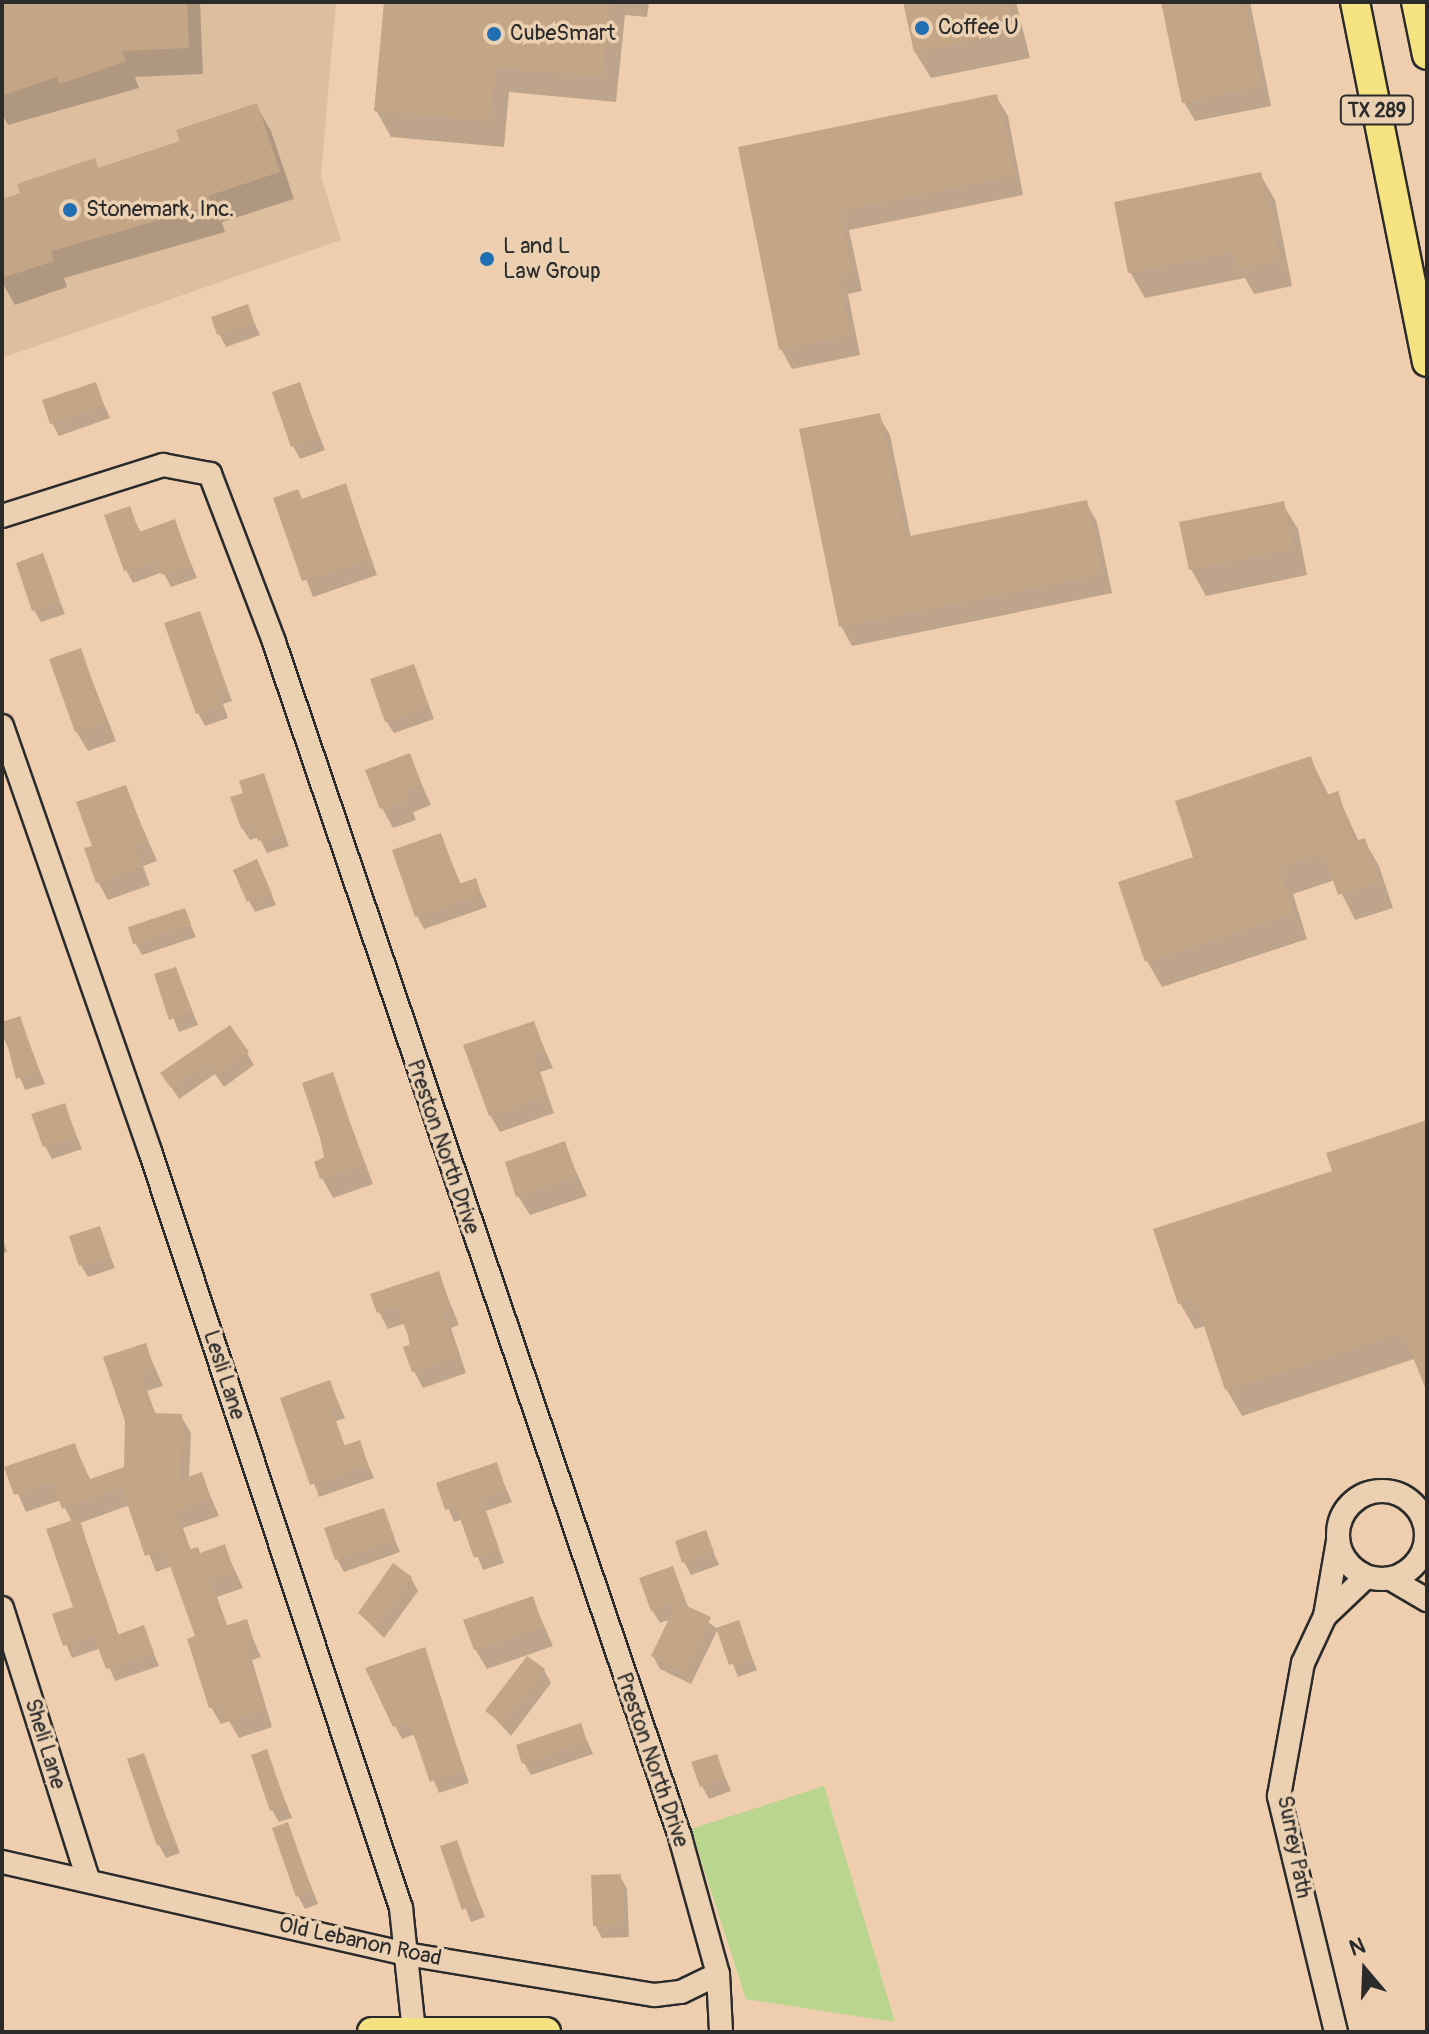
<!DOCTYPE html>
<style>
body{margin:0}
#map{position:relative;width:1429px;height:2034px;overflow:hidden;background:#eeceae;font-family:Pangolin,sans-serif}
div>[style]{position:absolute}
.built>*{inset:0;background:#ddbfa0}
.green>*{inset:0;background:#bad68e}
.shadow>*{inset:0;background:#0003}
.building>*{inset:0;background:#c4a586}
.roads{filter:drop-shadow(2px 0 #2b2b2b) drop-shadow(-2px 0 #2b2b2b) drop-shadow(0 2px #2b2b2b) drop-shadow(0 -2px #2b2b2b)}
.minor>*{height:22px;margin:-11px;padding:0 11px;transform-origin:11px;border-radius:11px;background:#ebd0b2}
.minor>.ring{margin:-11px;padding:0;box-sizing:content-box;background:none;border:22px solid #ebd0b2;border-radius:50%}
.major>*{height:28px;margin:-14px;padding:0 14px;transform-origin:14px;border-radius:14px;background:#f5e382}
.dots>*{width:22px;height:22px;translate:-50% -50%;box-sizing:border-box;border:4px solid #ebd0b2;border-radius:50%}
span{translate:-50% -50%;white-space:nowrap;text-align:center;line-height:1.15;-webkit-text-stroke:7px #ebd0b2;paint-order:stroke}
.shield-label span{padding:2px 6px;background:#ebd0b2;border:2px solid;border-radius:6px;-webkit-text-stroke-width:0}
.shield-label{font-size:20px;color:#2b2b2b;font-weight:700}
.poi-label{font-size:22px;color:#2b2b2b}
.left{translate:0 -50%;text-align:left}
.street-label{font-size:22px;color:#2b2b2b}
.frame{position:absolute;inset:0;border:4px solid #2b2b2b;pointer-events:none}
.north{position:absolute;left:1325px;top:1930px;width:80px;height:80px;-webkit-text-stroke:6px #ebd0b2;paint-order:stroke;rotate:341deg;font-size:22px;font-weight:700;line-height:32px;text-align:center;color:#2b2b2b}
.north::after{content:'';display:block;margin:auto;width:28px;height:36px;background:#2b2b2b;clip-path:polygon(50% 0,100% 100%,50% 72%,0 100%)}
</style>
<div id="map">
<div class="built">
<div style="clip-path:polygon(2px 2px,336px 2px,321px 176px,341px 240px,2px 358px)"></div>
</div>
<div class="green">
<div style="clip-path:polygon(824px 1786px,895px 2022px,746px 1999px,691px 1829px)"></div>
</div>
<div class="shadow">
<div style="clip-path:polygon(2px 2px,205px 2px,200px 2px,203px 74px,135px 77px,139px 88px,8px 125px,2px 114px)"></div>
<div style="clip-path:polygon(386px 2px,649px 2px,647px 17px,625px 15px,616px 102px,509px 92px,504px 147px,391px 137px,376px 110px)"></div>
<div style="clip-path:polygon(905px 2px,1016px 2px,1030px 58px,931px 78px,915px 52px)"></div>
<div style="clip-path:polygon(1163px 2px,1250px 2px,1271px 106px,1195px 121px,1184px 102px)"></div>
<div style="clip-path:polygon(996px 96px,1008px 116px,1023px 195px,849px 230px,862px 291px,848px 294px,860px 355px,792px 369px,781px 349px,740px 148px)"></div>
<div style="clip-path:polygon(256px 105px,271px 131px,294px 199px,222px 222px,225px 232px,64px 278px,67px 287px,15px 305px,2px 282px,2px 201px,94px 160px,99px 170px,182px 142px)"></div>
<div style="clip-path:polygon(1260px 174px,1275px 200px,1292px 286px,1254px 294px,1245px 278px,1145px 298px,1130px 272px)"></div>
<div style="clip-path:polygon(247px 307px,260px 335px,226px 347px,219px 334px)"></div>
<div style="clip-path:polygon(95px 384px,110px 418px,59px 436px,52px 423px)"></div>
<div style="clip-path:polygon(299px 385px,325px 450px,300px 459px,293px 446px)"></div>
<div style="clip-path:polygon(878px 415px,890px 435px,911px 538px,1086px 502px,1097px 522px,1112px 593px,852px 646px,841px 626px)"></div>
<div style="clip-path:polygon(346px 486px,377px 575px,313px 597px,276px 499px,303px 500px)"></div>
<div style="clip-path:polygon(1282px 503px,1298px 529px,1307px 575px,1206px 596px,1191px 569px)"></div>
<div style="clip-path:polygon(129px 508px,141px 533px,174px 522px,197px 578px,171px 587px,163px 572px,133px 583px,126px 570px)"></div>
<div style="clip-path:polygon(42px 556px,65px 614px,41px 622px,34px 610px)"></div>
<div style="clip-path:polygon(199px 614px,232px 701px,223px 704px,228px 718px,205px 726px,198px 713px)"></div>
<div style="clip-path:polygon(80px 650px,116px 741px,88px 751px,76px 731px)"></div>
<div style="clip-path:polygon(413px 666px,434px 719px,394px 733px,386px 721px)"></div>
<div style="clip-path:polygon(409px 756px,431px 805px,413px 812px,416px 820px,393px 828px,382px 808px)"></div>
<div style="clip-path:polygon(1310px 758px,1329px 796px,1337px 794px,1359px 842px,1364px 840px,1379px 866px,1393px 908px,1355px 920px,1335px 880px,1293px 894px,1307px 939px,1162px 987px,1147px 961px,1195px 858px)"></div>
<div style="clip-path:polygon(263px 776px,289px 846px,267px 853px,259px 837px,250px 840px,242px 828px,245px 794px)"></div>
<div style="clip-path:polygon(125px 787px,157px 861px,143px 866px,150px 885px,108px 900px,98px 882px,94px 847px)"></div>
<div style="clip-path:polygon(441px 836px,461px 885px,475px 880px,487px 907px,424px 929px,417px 916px)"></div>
<div style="clip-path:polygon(262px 872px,276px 905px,255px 912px,249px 901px)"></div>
<div style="clip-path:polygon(184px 910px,196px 937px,142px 955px,135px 943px)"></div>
<div style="clip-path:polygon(176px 969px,198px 1025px,179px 1032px,156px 976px)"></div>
<div style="clip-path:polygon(19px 1018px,45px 1084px,25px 1090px,2px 1033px,2px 1024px)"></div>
<div style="clip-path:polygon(533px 1023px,553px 1068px,540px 1072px,554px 1113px,500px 1132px,490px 1115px)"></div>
<div style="clip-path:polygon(247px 1053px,254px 1065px,224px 1087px,215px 1074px,179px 1099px,163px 1074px)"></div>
<div style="clip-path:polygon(332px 1075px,373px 1184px,333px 1198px,322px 1178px,326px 1158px,304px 1084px)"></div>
<div style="clip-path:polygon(64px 1105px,82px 1149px,52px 1159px,45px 1146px)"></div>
<div style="clip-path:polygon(1427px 1122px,1427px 1391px,1414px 1359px,1242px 1416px,1227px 1390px,1206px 1326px,1195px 1329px,1180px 1303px,1334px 1172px)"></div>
<div style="clip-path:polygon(564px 1144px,587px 1196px,530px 1215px,518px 1196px)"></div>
<div style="clip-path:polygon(99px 1228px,115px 1268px,88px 1277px,81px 1265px)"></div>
<div style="clip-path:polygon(2px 1237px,7px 1252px,2px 1254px)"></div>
<div style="clip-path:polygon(438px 1273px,459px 1325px,451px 1328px,466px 1373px,423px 1388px,414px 1371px,406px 1323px,388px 1329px,379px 1312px)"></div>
<div style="clip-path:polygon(145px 1345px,163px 1386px,147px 1391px,156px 1415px,181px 1416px,191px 1433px,189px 1478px,201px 1474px,219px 1516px,183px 1528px,191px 1551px,200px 1555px,224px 1547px,243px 1588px,217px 1597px,228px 1628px,246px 1622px,261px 1657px,252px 1660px,272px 1727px,239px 1738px,229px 1721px,221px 1724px,211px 1707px,197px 1638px,172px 1566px,156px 1572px,130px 1505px,80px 1523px,119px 1636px,143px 1628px,159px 1666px,115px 1681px,101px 1648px,72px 1658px,54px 1616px,75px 1608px,72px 1522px,61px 1500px,26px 1512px,7px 1469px,74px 1445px,91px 1481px,126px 1469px,127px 1421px)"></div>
<div style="clip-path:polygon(330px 1383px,345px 1418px,336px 1421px,345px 1447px,359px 1443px,374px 1478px,319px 1497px,283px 1399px)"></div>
<div style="clip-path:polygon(496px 1465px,512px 1502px,486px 1511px,504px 1563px,483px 1570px,463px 1519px,454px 1522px,439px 1485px)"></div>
<div style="clip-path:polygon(383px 1510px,400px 1552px,344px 1572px,337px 1559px)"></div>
<div style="clip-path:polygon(705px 1533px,719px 1565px,691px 1575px,684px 1562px)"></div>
<div style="clip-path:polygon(672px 1568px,689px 1609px,718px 1629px,691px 1684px,660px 1669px,653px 1656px,671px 1619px,660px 1623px,652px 1610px)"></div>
<div style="clip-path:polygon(411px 1578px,418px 1591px,384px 1638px,360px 1614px)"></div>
<div style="clip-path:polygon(532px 1598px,553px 1646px,487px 1669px,475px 1649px)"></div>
<div style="clip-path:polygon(738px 1622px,757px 1670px,738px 1677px,719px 1629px)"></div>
<div style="clip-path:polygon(424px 1650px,469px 1783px,439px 1793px,416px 1734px,402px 1739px,395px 1726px)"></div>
<div style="clip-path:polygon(544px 1670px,551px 1683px,511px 1736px,488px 1711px)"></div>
<div style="clip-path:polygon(580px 1725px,593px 1754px,531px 1775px,524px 1763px)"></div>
<div style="clip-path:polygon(266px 1752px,292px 1818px,279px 1822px,272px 1810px)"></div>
<div style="clip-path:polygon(143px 1756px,180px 1853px,166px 1858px,159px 1845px)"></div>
<div style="clip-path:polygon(716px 1756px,731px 1791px,709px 1799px,702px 1786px)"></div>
<div style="clip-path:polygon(287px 1824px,318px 1904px,305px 1909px,298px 1896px)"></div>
<div style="clip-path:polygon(456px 1843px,485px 1917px,471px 1922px,442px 1848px)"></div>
<div style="clip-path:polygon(620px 1876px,627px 1889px,629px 1937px,602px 1938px,595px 1925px)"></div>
</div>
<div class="building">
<div style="clip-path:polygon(2px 2px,187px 2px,189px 48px,122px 51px,126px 61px,60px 84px,57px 77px,2px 96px)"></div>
<div style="clip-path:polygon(384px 2px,610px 2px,602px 77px,495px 67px,490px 121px,374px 111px)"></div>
<div style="clip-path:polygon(903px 2px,1010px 2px,1016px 32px,914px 52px)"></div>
<div style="clip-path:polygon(1161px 2px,1244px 2px,1262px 86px,1182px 103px)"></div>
<div style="clip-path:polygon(997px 94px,1014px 175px,840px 211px,852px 272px,838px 274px,850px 335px,779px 350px,738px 147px)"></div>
<div style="clip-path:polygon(257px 103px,280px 172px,208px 196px,212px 205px,51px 251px,54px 261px,2px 278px,2px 199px,20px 193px,17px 184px,95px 158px,98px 168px,180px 141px,176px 130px)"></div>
<div style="clip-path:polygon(1261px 172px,1279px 260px,1237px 269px,1233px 251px,1128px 273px,1114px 202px)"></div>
<div style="clip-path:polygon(248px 304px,254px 322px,217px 335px,211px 317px)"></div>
<div style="clip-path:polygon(96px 382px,104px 405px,50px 424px,42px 400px)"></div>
<div style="clip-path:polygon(300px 382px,319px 437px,291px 447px,272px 392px)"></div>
<div style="clip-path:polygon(880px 413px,905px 537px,1087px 500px,1102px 574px,839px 627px,799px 429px)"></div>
<div style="clip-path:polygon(346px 483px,370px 558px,302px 581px,273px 498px,298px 489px,302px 499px)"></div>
<div style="clip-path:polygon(1284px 501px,1293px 548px,1189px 570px,1179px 522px)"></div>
<div style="clip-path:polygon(130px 506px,139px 532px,175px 519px,191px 565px,162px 575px,157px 560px,124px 571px,104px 515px)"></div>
<div style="clip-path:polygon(43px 553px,60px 601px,32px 611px,16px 563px)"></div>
<div style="clip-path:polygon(200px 611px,227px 688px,218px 692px,222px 705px,196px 714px,164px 623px)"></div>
<div style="clip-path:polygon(81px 648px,106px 721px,75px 732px,49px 659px)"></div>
<div style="clip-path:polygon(414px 664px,429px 706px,385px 722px,370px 679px)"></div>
<div style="clip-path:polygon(410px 753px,422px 785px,404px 792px,407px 800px,380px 809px,365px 770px)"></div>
<div style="clip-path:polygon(1311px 756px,1324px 796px,1338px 791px,1354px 841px,1365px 838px,1379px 882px,1338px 895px,1324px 853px,1279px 868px,1294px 913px,1145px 962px,1118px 882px,1193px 857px,1175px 801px)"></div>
<div style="clip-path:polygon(264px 773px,284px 833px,258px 841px,253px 825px,241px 828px,230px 797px,243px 793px,239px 781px)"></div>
<div style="clip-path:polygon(126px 785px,148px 843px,134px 847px,141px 867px,96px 883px,84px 848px,92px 846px,76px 802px)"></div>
<div style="clip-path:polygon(441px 833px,459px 884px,476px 878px,481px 894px,415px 917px,392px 850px)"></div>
<div style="clip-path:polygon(257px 859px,272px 894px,247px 902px,233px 870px)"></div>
<div style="clip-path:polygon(185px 908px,191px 924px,133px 944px,128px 927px)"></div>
<div style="clip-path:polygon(176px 967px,192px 1012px,169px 1020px,154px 974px)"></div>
<div style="clip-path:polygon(20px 1016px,39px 1071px,16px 1079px,2px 1022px)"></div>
<div style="clip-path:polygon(534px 1021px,545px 1051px,532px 1055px,546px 1096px,489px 1116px,463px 1045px)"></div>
<div style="clip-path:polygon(230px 1025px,249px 1052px,216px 1075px,207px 1063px,171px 1088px,160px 1073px)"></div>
<div style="clip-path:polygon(333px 1072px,364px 1164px,320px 1179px,314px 1162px,324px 1157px,320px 1137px,302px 1083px)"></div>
<div style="clip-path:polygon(65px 1103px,76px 1136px,43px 1147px,31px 1114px)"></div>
<div style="clip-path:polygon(1427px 1120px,1427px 1392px,1403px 1332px,1225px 1390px,1195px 1299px,1178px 1304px,1153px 1229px,1332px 1171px,1326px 1153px)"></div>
<div style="clip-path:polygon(565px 1141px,577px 1176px,516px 1197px,505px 1162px)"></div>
<div style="clip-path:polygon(100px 1226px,110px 1255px,79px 1266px,69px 1236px)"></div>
<div style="clip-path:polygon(439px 1271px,451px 1308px,442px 1311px,458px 1356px,412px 1372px,403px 1347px,411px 1344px,397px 1306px,377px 1313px,370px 1294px)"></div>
<div style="clip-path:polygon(146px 1343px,154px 1368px,139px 1373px,153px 1413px,182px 1414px,180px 1480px,202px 1472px,211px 1499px,175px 1511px,188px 1550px,198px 1547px,200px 1553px,225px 1544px,234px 1571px,209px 1580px,225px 1626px,247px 1619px,253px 1639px,244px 1643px,264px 1710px,227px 1722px,221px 1703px,209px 1708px,187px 1639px,195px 1636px,164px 1549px,145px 1556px,122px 1488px,62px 1509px,53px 1482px,14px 1495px,4px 1467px,75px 1443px,88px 1480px,124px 1467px,125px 1421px,103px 1357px)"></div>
<div style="clip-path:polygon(330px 1380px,339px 1405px,330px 1408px,343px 1446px,360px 1440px,368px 1465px,310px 1485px,280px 1398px)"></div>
<div style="clip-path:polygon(497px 1462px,506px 1490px,481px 1498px,499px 1550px,474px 1558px,456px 1507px,445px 1510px,436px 1483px)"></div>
<div style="clip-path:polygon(384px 1508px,395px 1539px,335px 1560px,324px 1528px)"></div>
<div style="clip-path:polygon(79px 1518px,117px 1635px,144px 1625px,154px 1653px,106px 1669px,94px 1636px,63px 1646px,52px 1614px,73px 1607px,46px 1529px)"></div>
<div style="clip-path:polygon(706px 1530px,714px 1552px,682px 1563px,675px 1541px)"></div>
<div style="clip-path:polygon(393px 1563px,412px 1577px,376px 1627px,358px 1613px)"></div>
<div style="clip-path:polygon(673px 1566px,685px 1599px,678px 1602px,711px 1617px,684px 1672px,651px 1656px,677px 1602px,651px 1611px,639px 1578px)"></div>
<div style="clip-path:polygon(533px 1596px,543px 1626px,474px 1650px,463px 1620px)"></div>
<div style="clip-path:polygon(739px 1620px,752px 1658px,729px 1665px,716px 1628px)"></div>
<div style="clip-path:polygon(425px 1647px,464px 1770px,430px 1782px,409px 1721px,393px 1727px,365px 1668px)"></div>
<div style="clip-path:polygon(527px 1656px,545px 1669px,503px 1724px,485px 1711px)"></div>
<div style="clip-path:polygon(581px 1723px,587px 1741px,522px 1764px,516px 1745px)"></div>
<div style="clip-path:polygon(267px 1749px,286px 1805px,270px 1811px,251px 1755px)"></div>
<div style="clip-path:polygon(144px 1753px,174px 1840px,157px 1846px,127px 1759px)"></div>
<div style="clip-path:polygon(717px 1754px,725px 1778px,700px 1787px,691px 1762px)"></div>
<div style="clip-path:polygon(288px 1822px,312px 1891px,296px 1897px,272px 1828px)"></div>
<div style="clip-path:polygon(457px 1840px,479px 1904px,462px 1910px,440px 1846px)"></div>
<div style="clip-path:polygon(621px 1874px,622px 1925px,593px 1926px,591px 1875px)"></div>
</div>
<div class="roads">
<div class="minor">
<div style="left:2px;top:516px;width:169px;rotate:-17.6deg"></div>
<div style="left:163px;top:465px;width:48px;rotate:10.8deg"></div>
<div style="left:210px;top:474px;width:180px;rotate:69.1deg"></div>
<div style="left:274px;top:642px;width:1262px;rotate:71.23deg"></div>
<div style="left:680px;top:1837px;width:142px;rotate:74.5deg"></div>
<div style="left:718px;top:1974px;width:58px;rotate:87deg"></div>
<div style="left:2px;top:726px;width:450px;rotate:70.8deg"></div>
<div style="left:150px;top:1151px;width:798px;rotate:71.66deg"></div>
<div style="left:401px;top:1908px;width:125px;rotate:84deg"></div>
<div class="ring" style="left:1338px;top:1491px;width:66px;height:66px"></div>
<div style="left:1391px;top:1579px;width:42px;rotate:30.3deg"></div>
<div style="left:2px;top:1608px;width:284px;rotate:72.4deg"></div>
<div style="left:1325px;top:1616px;width:57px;rotate:-43.6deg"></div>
<div style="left:2px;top:1862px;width:414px;rotate:12.8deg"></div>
<div style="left:406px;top:1954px;width:252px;rotate:9.4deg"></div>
<div style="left:655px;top:1995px;width:26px;rotate:-7deg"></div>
<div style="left:681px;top:1992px;width:41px;rotate:-25.9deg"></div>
<div style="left:1336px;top:2032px;width:243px;rotate:-103.6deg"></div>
<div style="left:1279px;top:1796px;width:135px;rotate:-79.8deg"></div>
<div style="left:1303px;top:1663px;width:52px;rotate:-64.9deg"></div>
<div style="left:1325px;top:1616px;width:76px;rotate:-80.2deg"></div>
</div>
<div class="major">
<div style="left:1355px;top:2px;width:367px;rotate:78.7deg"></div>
<div style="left:1416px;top:2px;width:54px;rotate:78.3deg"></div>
<div style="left:372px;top:2032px;width:174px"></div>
</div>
</div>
<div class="dots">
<div style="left:922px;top:28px;background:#1f6fb2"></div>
<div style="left:494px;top:34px;background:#1f6fb2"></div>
<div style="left:70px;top:210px;background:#1f6fb2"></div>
<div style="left:487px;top:259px;background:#1f6fb2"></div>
</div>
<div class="shield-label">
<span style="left:1377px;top:110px">TX 289</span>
</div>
<div class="poi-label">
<span class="left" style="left:938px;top:28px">Coffee U</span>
<span class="left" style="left:510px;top:34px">CubeSmart</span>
<span class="left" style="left:86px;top:210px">Stonemark, Inc.</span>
<span class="left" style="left:503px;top:259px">L and L<br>Law Group</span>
</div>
<div class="street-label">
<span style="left:443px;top:1147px;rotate:71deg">Preston North Drive</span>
<span style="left:224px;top:1375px;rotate:72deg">Lesli Lane</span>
<span style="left:45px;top:1744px;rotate:73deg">Sheli Lane</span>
<span style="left:652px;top:1760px;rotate:71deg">Preston North Drive</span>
<span style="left:1294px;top:1847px;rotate:79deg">Surrey Path</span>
<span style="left:360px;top:1942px;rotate:12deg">Old Lebanon Road</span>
</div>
<div class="frame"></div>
<div class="north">N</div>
</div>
